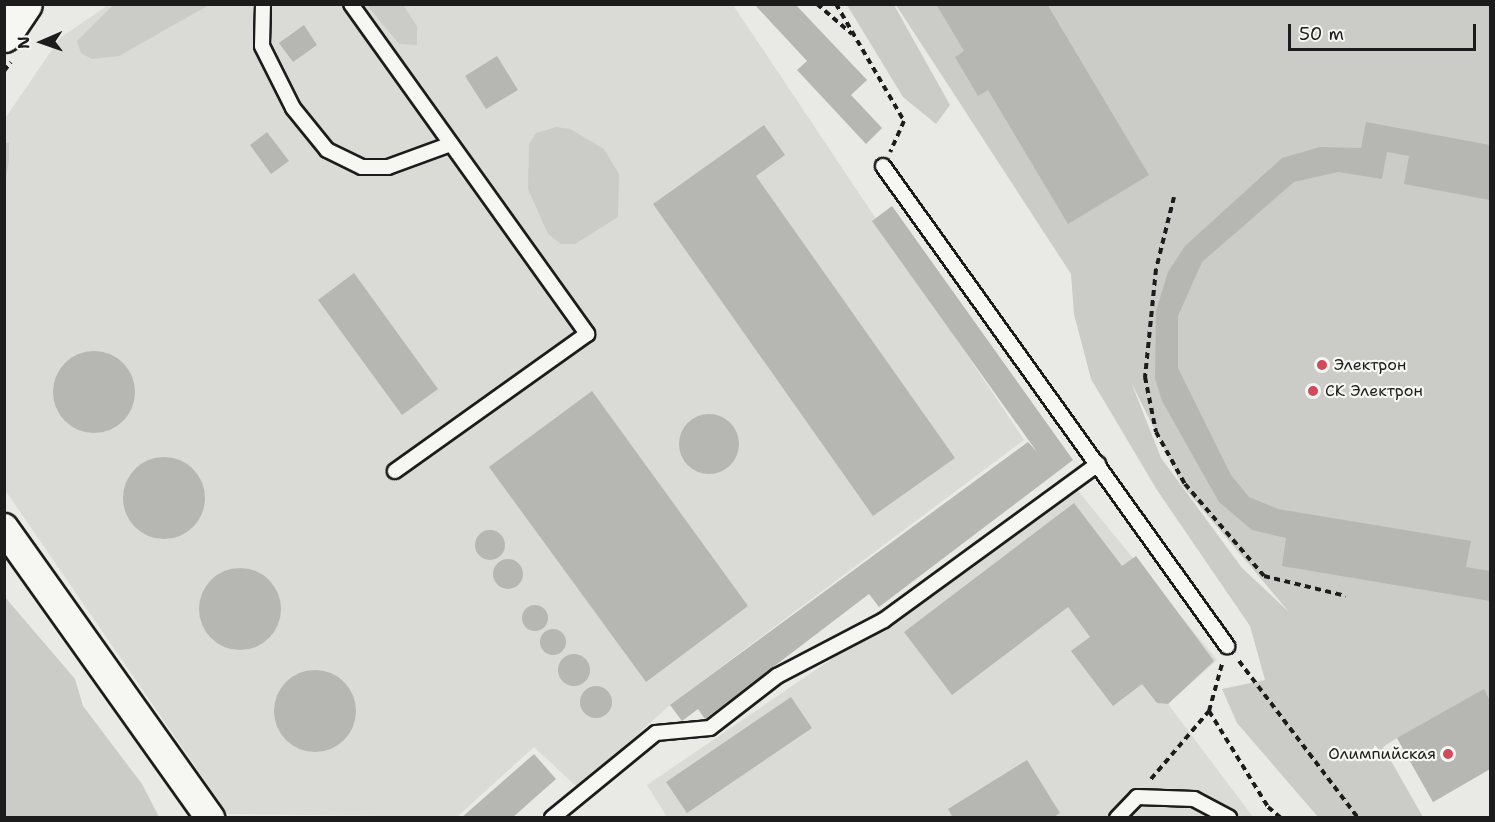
<!DOCTYPE html>
<meta charset="utf-8">
<style>
body{margin:0}
#map{position:relative;width:1495px;height:822px;overflow:hidden;background:#e9e9e5;font-family:"Shantell Sans",sans-serif}
div>[style]{position:absolute}
.built>*{inset:0;background:#dadad6}
.green>*{inset:0;background:#cbcbc7}
.building>*{inset:0;background:#b6b6b3}
.round{border-radius:50%}
.path>*{height:4px;margin-top:-2px;transform-origin:0;background:repeating-linear-gradient(90deg,#1c1c1c 0 6px,transparent 0 10.5px)}
.roads{filter:drop-shadow(2px 0 #1c1c1c) drop-shadow(-2px 0 #1c1c1c) drop-shadow(0 2px #1c1c1c) drop-shadow(0 -2px #1c1c1c)}
.service>*{height:14px;margin:-7px;padding:0 7px;transform-origin:7px;border-radius:7px;background:#f6f6f2}
.minor>*{height:28px;margin:-14px;padding:0 14px;transform-origin:14px;border-radius:14px;background:#f6f6f2}
.tertiary>*{height:33px;margin:-16.5px;padding:0 16.5px;transform-origin:16.5px;border-radius:16.5px;background:#f6f6f2}
.dots>*{width:16px;height:16px;translate:-50% -50%;box-sizing:border-box;border:3px solid #f6f6f2;border-radius:50%}
span{translate:-50% -50%;white-space:nowrap;text-align:center;line-height:1.15;-webkit-text-stroke:4.5px #f6f6f2;paint-order:stroke}
.poi-label{font-size:16px;color:#1c1c1c}
.left{translate:0 -50%;text-align:left}
.right{translate:-100% -50%;text-align:right}
.frame{position:absolute;inset:0;border:6px solid #1c1c1c;pointer-events:none}
.north{position:absolute;left:12px;top:12px;width:60px;height:60px;-webkit-text-stroke:4px #f6f6f2;paint-order:stroke;rotate:268deg;font-size:16px;font-weight:700;line-height:24px;text-align:center;color:#1c1c1c}
.north::after{content:'';display:block;margin:auto;width:21px;height:27px;background:#1c1c1c;clip-path:polygon(50% 0,100% 100%,50% 72%,0 100%)}
.scale{position:absolute;left:1288px;top:24px;width:188px;height:27px;box-sizing:border-box;border:3px solid #1c1c1c;border-top:0;padding-left:8px;font-size:18px;line-height:21px;white-space:nowrap;color:#1c1c1c;-webkit-text-stroke:4px #f6f6f2;paint-order:stroke}
</style>
<div id="map">
<div class="built">
<div style="clip-path:polygon(108px 5px,733px 5px,1024px 440px,670px 705px,578px 788px,534px 747px,457px 817px,228px 814px,5px 490px,4px 120px,60px 38px)"></div>
<div style="clip-path:polygon(1078px 491px,1217px 660px,1168px 704px,1253px 817px,667px 817px,647px 785px)"></div>
</div>
<div class="green">
<div style="clip-path:polygon(113px 5px,113px 4px,209px 5px,119px 56px,92px 59px,81px 53px,77px 41px)"></div>
<div style="clip-path:polygon(367px 5px,403px 5px,417px 26px,417px 45px,399px 44px)"></div>
<div style="clip-path:polygon(847px 5px,894px 5px,950px 105px,936px 124px,903px 97px)"></div>
<div style="clip-path:polygon(evenodd,896px 5px,1490px 5px,1490px 769px,1433px 802px,1397px 738px,1383px 747px,1423px 817px,1318px 817px,1237px 723px,1222px 689px,1265px 680px,1250px 626px,1157px 490px,1091px 379px,1074px 314px,1071px 274px,896px 5px,1131px 382px,1182px 485px,1289px 612px,1242px 568px,1161px 458px,1131px 382px)"></div>
<div style="clip-path:polygon(556px 127px,570px 129px,604px 149px,619px 174px,618px 217px,575px 244px,561px 244px,548px 234px,528px 189px,529px 144px,536px 133px)"></div>
<div style="clip-path:polygon(5px 143px,9px 143px,9px 161px,5px 184px)"></div>
<div style="clip-path:polygon(4px 596px,75px 679px,83px 706px,142px 784px,159px 817px,5px 817px)"></div>
</div>
<div class="building">
<div style="clip-path:polygon(754px 4px,795px 4px,867px 80px,851px 95px,882px 128px,866px 144px,797px 70px,807px 61px)"></div>
<div style="clip-path:polygon(936px 4px,1047px 4px,1149px 175px,1068px 224px,988px 90px,978px 96px,955px 57px,964px 51px)"></div>
<div style="clip-path:polygon(304px 25px,317px 45px,293px 62px,279px 43px)"></div>
<div style="clip-path:polygon(497px 56px,518px 90px,486px 109px,465px 76px)"></div>
<div style="clip-path:polygon(1366px 122px,1490px 145px,1490px 200px,1404px 184px,1409px 156px,1387px 152px,1382px 179px,1338px 172px,1294px 182px,1202px 262px,1178px 316px,1178px 368px,1231px 475px,1249px 497px,1278px 509px,1471px 541px,1466px 567px,1490px 571px,1490px 601px,1282px 566px,1286px 538px,1252px 530px,1219px 502px,1162px 401px,1155px 378px,1156px 311px,1168px 272px,1185px 246px,1282px 158px,1320px 147px,1361px 148px)"></div>
<div style="clip-path:polygon(764px 125px,785px 155px,756px 176px,955px 458px,873px 516px,653px 204px)"></div>
<div style="clip-path:polygon(267px 132px,289px 161px,271px 174px,250px 145px)"></div>
<div style="clip-path:polygon(892px 206px,1073px 460px,879px 607px,869px 594px,705px 719px,698px 709px,682px 721px,670px 705px,1028px 442px,1037px 452px,872px 221px)"></div>
<div style="clip-path:polygon(354px 273px,438px 389px,402px 415px,318px 300px)"></div>
<div class="round" style="left:53px;top:351px;width:82px;height:82px"></div>
<div style="clip-path:polygon(592px 391px,748px 606px,646px 682px,489px 467px)"></div>
<div class="round" style="left:679px;top:414px;width:60px;height:60px"></div>
<div class="round" style="left:123px;top:457px;width:82px;height:82px"></div>
<div style="clip-path:polygon(1074px 503px,1122px 566px,1136px 556px,1214px 661px,1168px 704px,1157px 703px,1142px 684px,1113px 706px,1071px 651px,1090px 637px,1068px 607px,952px 695px,904px 632px)"></div>
<div class="round" style="left:475px;top:530px;width:30px;height:30px"></div>
<div class="round" style="left:493px;top:559px;width:30px;height:30px"></div>
<div class="round" style="left:199px;top:568px;width:82px;height:82px"></div>
<div class="round" style="left:522px;top:605px;width:26px;height:26px"></div>
<div class="round" style="left:540px;top:629px;width:26px;height:26px"></div>
<div class="round" style="left:558px;top:654px;width:32px;height:32px"></div>
<div class="round" style="left:274px;top:670px;width:82px;height:82px"></div>
<div class="round" style="left:580px;top:686px;width:32px;height:32px"></div>
<div style="clip-path:polygon(1484px 689px,1490px 701px,1490px 769px,1433px 802px,1397px 738px)"></div>
<div style="clip-path:polygon(791px 697px,812px 728px,687px 813px,666px 782px)"></div>
<div style="clip-path:polygon(534px 754px,556px 779px,512px 818px,461px 818px)"></div>
<div style="clip-path:polygon(1027px 760px,1060px 813px,1052px 818px,953px 818px,948px 809px)"></div>
</div>
<div class="path">
<div style="left:817px;top:4px;width:46px;rotate:40.6deg"></div>
<div style="left:836px;top:4px;width:135px;rotate:59.8deg"></div>
<div style="left:904px;top:121px;width:34px;rotate:114deg"></div>
<div style="left:4px;top:71px;width:11px;rotate:-52deg"></div>
<div style="left:1174px;top:197px;width:74px;rotate:104deg"></div>
<div style="left:1156px;top:269px;width:109px;rotate:95.8deg"></div>
<div style="left:1145px;top:377px;width:56px;rotate:78.7deg"></div>
<div style="left:1156px;top:432px;width:60px;rotate:60.9deg"></div>
<div style="left:1185px;top:484px;width:121px;rotate:49.3deg"></div>
<div style="left:1264px;top:576px;width:84px;rotate:13.7deg"></div>
<div style="left:1239px;top:661px;width:197px;rotate:52.8deg"></div>
<div style="left:1209px;top:711px;width:113px;rotate:58.4deg"></div>
<div style="left:1268px;top:807px;width:17px;rotate:40deg"></div>
<div style="left:1151px;top:779px;width:89px;rotate:-49.5deg"></div>
<div style="left:1209px;top:711px;width:49px;rotate:-74.5deg"></div>
<div style="left:1399px;top:818px;width:8px"></div>
</div>
<div class="roads">
<div class="service">
<div style="left:263px;top:4px;width:42px;rotate:91.4deg"></div>
<div style="left:262px;top:46px;width:69px;rotate:63.4deg"></div>
<div style="left:293px;top:108px;width:54px;rotate:51deg"></div>
<div style="left:327px;top:150px;width:39px;rotate:26deg"></div>
<div style="left:362px;top:167px;width:26px"></div>
<div style="left:388px;top:167px;width:67px;rotate:-20.1deg"></div>
<div style="left:351px;top:4px;width:406px;rotate:54.4deg"></div>
<div style="left:587px;top:334px;width:236px;rotate:144.5deg"></div>
<div style="left:883px;top:166px;width:591px;rotate:54.37deg"></div>
<div style="left:552px;top:818px;width:134px;rotate:-39.3deg"></div>
<div style="left:656px;top:733px;width:54px;rotate:-5.3deg"></div>
<div style="left:710px;top:728px;width:85px;rotate:-37.8deg"></div>
<div style="left:777px;top:676px;width:121px;rotate:-27.6deg"></div>
<div style="left:884px;top:620px;width:265px;rotate:-36.1deg"></div>
<div style="left:1117px;top:818px;width:29px;rotate:-46deg"></div>
<div style="left:1137px;top:797px;width:57px;rotate:2deg"></div>
<div style="left:1194px;top:799px;width:40px;rotate:28deg"></div>
</div>
<div class="minor">
<div style="left:4px;top:528px;width:356px;rotate:54.6deg"></div>
</div>
<div class="tertiary">
<div style="left:4px;top:35px;width:37px;rotate:-56deg"></div>
</div>
</div>
<div class="dots">
<div style="left:1322px;top:365px;background:#d1495b"></div>
<div style="left:1313px;top:391px;background:#d1495b"></div>
<div style="left:1448px;top:754px;background:#d1495b"></div>
</div>
<div class="poi-label">
<span class="left" style="left:1334px;top:365px">Электрон</span>
<span class="left" style="left:1325px;top:391px">СК Электрон</span>
<span class="right" style="left:1436px;top:754px">Олимпийская</span>
</div>
<div class="frame"></div>
<div class="north">N</div>
<div class="scale">50 m</div>
</div>
